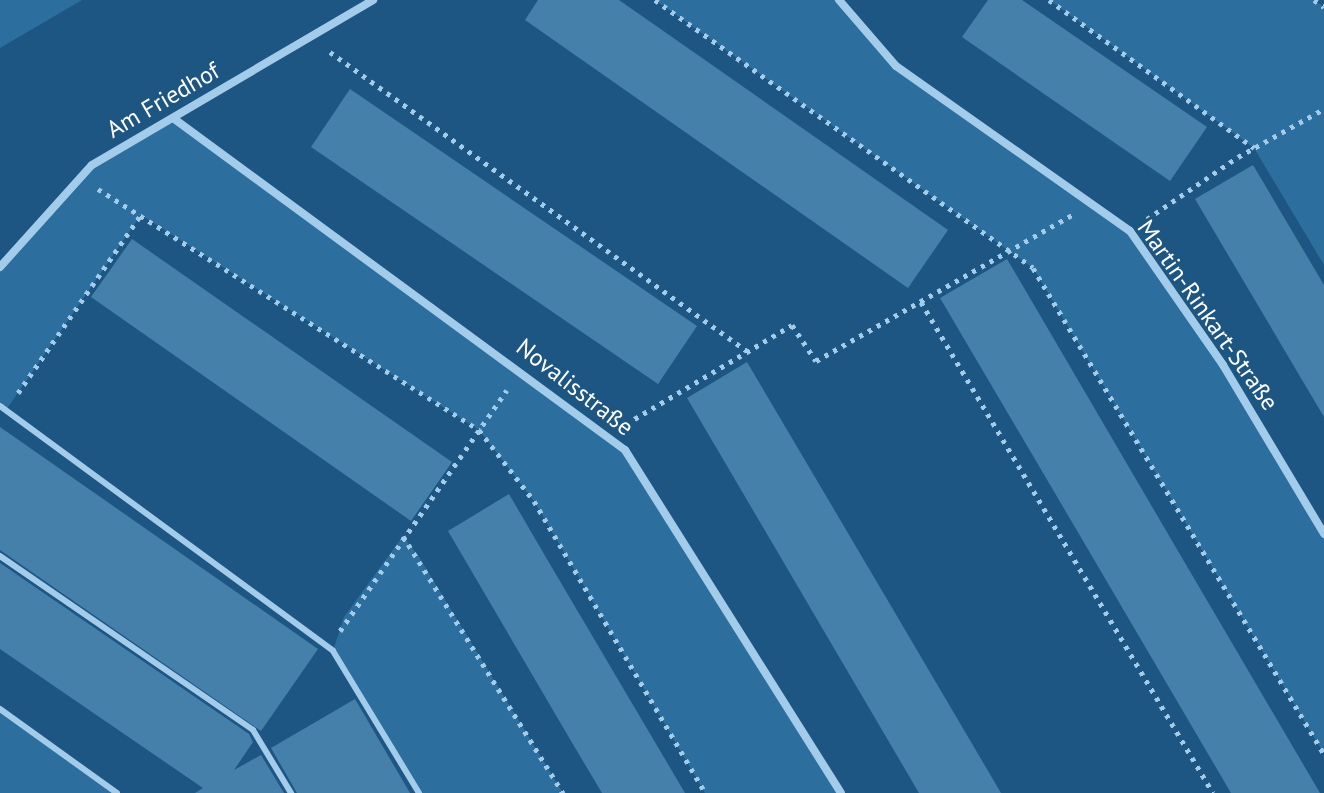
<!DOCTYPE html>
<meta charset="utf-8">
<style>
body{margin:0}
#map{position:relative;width:1324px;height:793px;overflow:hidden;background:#1d5682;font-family:"PT Sans",sans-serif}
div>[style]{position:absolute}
.green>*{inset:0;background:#2c6f9f}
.building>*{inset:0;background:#4580ab}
.path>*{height:5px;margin-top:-2.5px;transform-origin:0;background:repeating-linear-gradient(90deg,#a2ccea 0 4px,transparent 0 10px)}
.service>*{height:6px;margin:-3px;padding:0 3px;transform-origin:3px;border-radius:3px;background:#a2ccea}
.minor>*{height:8px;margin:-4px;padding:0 4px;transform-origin:4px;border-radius:4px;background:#a2ccea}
span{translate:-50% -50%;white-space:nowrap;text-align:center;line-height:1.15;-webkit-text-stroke:6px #1d5682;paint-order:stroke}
.street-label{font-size:24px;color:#fff}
</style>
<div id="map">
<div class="green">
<div style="clip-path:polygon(0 0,82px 0,0 48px)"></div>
<div style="clip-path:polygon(655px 0,839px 0,896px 66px,1130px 231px,1223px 365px,1324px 534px,1324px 754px,1033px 268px)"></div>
<div style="clip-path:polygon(1049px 0,1314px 0,1324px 7px,1324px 265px,1254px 148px)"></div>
<div style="clip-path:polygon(173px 118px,625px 450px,841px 793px,705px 793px,534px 501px,479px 430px,141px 215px,6px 410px,0 406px,0 267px,92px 165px)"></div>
<div style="clip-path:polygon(403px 536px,419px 557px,563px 793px,419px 793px,333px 651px,344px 617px)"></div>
<div style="clip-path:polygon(0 709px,117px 793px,0 793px)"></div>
</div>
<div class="building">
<div style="clip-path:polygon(538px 0,619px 0,948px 230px,908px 288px,525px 20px)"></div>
<div style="clip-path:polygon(988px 0,1022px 0,1207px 127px,1170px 181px,962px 37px)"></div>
<div style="clip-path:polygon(350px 89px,697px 326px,658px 384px,311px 147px)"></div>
<div style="clip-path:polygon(1253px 165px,1324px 285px,1324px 417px,1195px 199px)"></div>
<div style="clip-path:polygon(132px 239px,452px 462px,411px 521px,91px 297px)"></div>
<div style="clip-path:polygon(1007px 259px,1178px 551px,1320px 793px,1231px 793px,1069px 517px,940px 298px)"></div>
<div style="clip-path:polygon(747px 362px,891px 606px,1001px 793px,919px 793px,720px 454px,687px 398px)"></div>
<div style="clip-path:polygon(0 427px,318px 649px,261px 731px,0 550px)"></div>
<div style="clip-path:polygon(509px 494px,551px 566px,685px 793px,602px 793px,574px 746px,448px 531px)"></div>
<div style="clip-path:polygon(0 563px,249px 734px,253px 742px,234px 770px,261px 755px,284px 793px,195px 793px,203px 788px,0 649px)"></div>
<div style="clip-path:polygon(355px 699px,410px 793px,297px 793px,271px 748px)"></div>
</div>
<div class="path">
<div style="left:655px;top:0;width:463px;rotate:35.3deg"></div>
<div style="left:1033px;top:268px;width:566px;rotate:59.09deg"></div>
<div style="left:1049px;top:0;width:253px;rotate:35.8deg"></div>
<div style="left:1314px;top:0;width:12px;rotate:35deg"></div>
<div style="left:330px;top:52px;width:513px;rotate:35.64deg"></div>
<div style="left:98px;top:189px;width:451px;rotate:32.3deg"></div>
<div style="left:479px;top:430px;width:90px;rotate:52.2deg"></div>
<div style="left:534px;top:501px;width:338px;rotate:59.6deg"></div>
<div style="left:1147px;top:219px;width:110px;rotate:-34.3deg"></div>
<div style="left:1238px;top:157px;width:98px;rotate:-29.2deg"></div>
<div style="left:921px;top:302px;width:571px;rotate:59.26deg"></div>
<div style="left:18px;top:393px;width:216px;rotate:-55.4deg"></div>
<div style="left:626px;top:424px;width:193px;rotate:-30.8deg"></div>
<div style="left:792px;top:325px;width:43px;rotate:56.3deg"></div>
<div style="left:816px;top:361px;width:295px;rotate:-29.7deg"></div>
<div style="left:403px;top:536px;width:303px;rotate:58.1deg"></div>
<div style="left:340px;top:631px;width:293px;rotate:-55.3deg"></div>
</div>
<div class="service">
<div style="left:0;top:406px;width:413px;rotate:36.3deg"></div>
<div style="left:333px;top:651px;width:166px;rotate:58.8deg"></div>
<div style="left:0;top:556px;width:307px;rotate:34.5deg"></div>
<div style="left:253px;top:730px;width:74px;rotate:58.9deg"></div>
<div style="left:0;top:709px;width:144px;rotate:35.7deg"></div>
</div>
<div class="minor">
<div style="left:839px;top:0;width:87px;rotate:49.2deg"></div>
<div style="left:896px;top:66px;width:286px;rotate:35.2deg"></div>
<div style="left:1130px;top:231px;width:163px;rotate:55.2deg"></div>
<div style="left:1223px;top:365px;width:197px;rotate:59.1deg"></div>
<div style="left:173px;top:118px;width:561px;rotate:36.3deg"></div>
<div style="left:625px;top:450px;width:405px;rotate:57.8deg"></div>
<div style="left:0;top:267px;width:137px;rotate:-48deg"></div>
<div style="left:92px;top:165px;width:326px;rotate:-30.4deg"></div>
</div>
<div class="street-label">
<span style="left:163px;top:100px;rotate:-30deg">Am Friedhof</span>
<span style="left:1208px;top:315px;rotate:55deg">Martin-Rinkart-Straße</span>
<span style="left:575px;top:387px;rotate:38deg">Novalisstraße</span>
</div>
</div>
